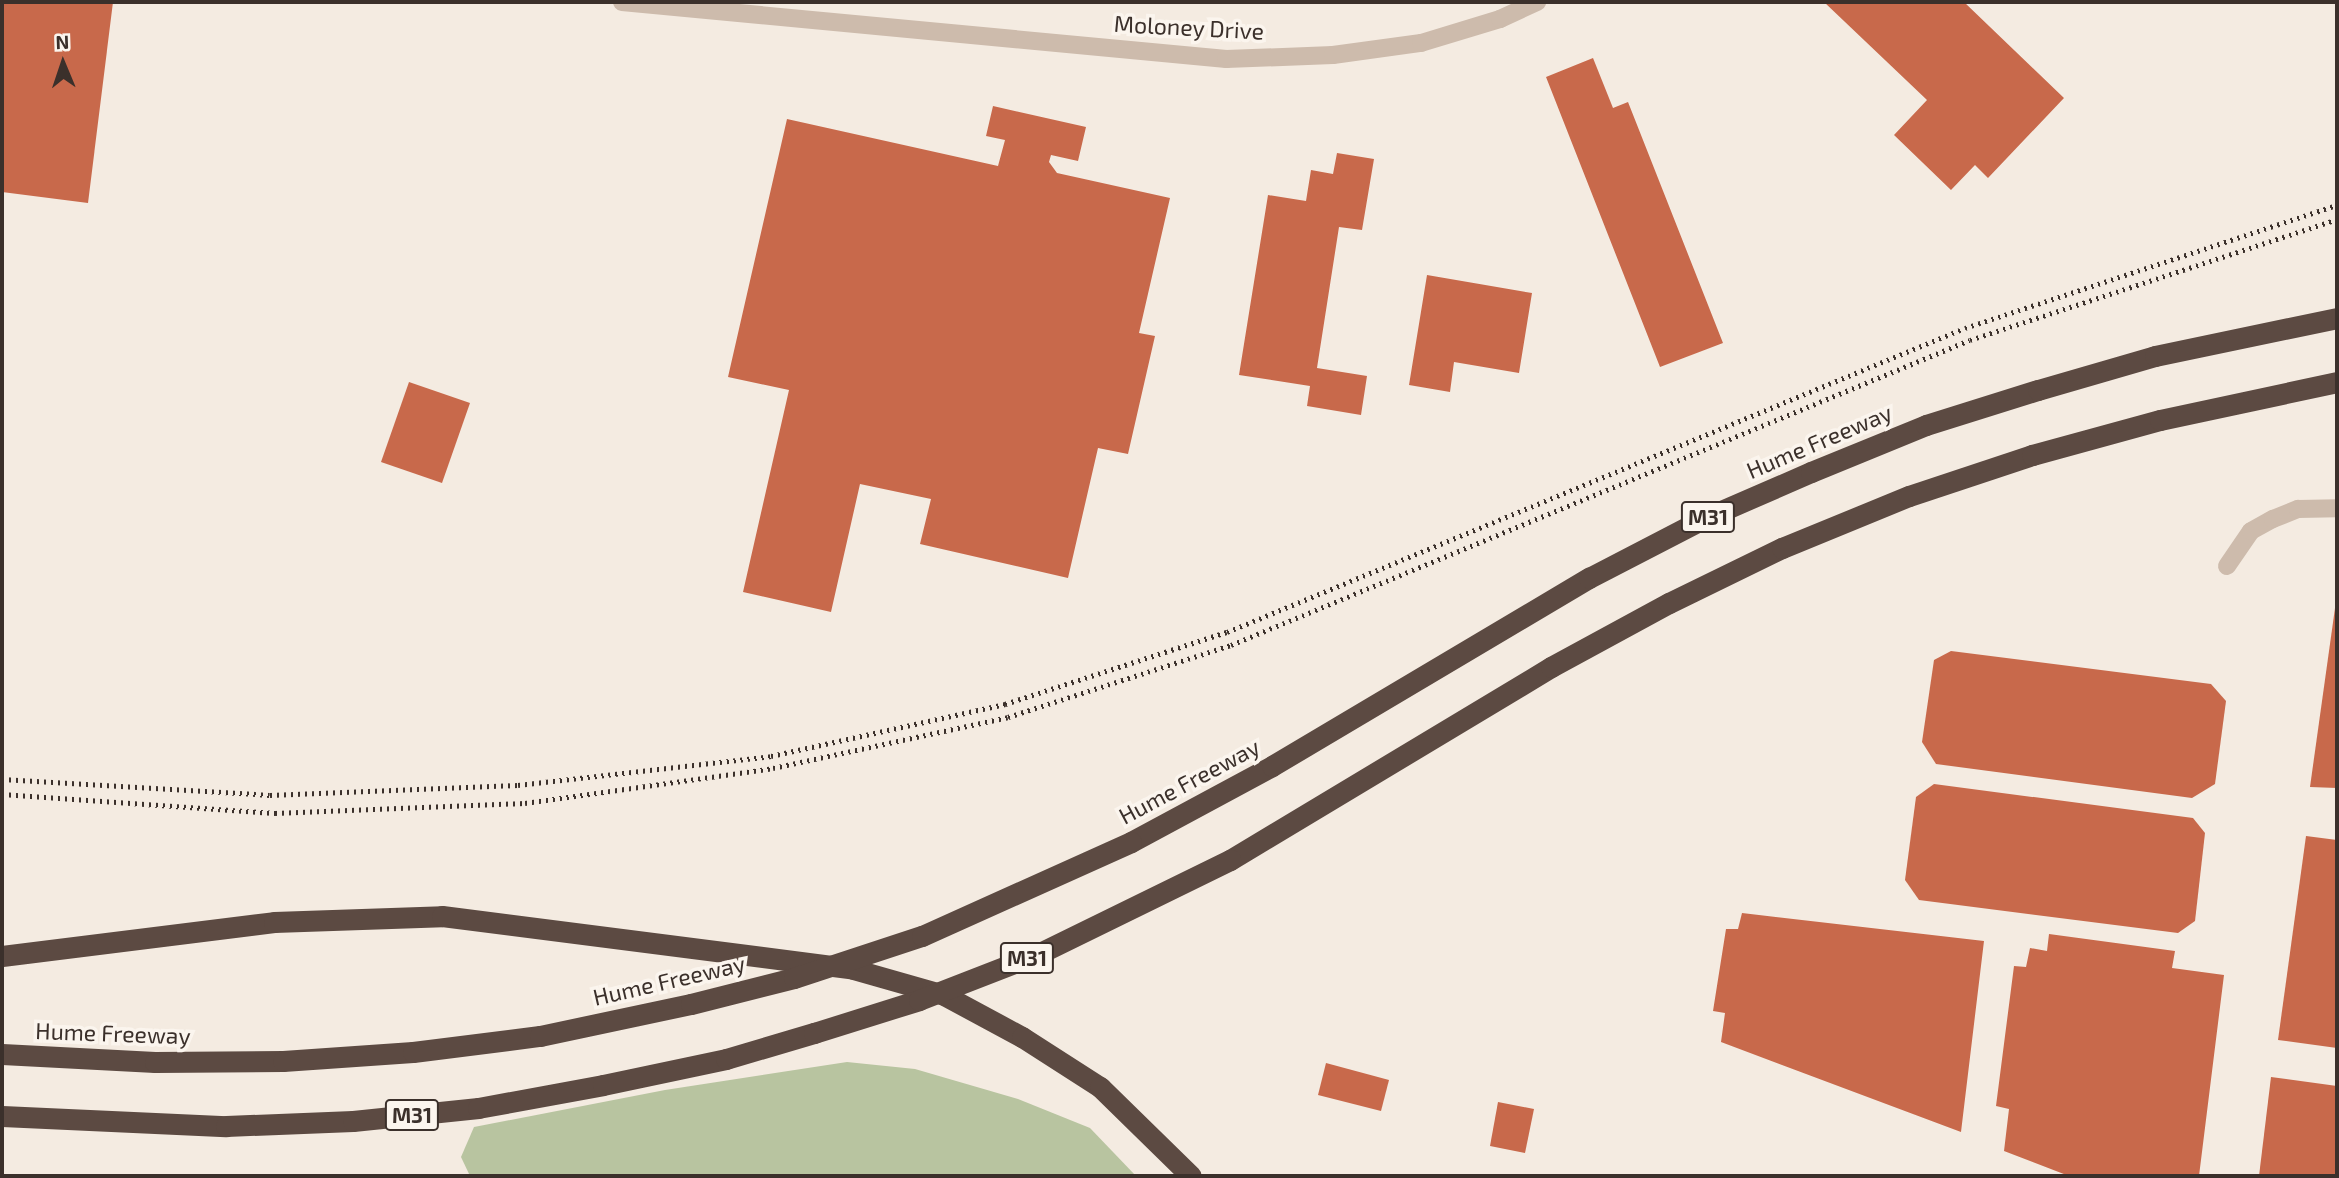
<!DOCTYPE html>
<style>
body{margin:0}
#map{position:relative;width:2339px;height:1178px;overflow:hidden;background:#f4ebe1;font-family:"Exo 2",sans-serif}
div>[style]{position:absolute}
.green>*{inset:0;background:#b8c4a0}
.building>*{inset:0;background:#c8694b}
.minor>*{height:18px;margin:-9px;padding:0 9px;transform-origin:9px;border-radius:9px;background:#cdbbac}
.highway>*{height:21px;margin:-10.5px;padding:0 10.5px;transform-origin:10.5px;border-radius:10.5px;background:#5c4a42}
.rail>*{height:5px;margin-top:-2.5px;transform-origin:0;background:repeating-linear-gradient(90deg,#3b302b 0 2px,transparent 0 7px)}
.highway-bridge>*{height:21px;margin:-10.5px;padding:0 10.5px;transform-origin:10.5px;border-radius:10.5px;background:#5c4a42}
span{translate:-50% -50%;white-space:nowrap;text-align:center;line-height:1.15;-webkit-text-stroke:7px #fbf5ee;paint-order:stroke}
.shield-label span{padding:2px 5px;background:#fbf5ee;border:2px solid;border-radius:5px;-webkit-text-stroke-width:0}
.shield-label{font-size:21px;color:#3b302b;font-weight:700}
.street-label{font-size:23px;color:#3b302b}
.frame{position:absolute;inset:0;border:4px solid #3b302b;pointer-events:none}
.north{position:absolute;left:28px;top:28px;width:70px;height:70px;-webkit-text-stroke:5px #fbf5ee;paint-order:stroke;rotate:358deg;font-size:19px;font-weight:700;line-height:28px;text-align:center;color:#3b302b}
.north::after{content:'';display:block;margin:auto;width:24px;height:32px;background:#3b302b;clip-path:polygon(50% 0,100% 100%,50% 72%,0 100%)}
</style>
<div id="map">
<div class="green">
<div style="clip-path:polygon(847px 1062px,915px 1069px,1018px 1099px,1090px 1128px,1136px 1176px,470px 1176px,461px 1157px,474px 1127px,665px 1090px)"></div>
</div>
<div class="building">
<div style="clip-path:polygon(2px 2px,113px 2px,88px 203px,2px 192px)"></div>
<div style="clip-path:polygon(1824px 2px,1964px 2px,2064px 98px,1988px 178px,1975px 165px,1951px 190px,1894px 135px,1927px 100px)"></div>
<div style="clip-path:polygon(1593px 58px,1613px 108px,1628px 102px,1723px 343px,1660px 367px,1546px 77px)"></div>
<div style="clip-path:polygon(993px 106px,1086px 127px,1078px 161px,1051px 155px,1049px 162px,1057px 173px,1170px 198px,1139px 333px,1155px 336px,1128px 454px,1098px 448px,1068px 578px,920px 544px,931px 499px,860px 484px,831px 612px,743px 592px,789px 390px,728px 377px,787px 119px,998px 166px,1005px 140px,986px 136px)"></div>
<div style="clip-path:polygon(1337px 153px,1374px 159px,1362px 230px,1339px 227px,1317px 368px,1367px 376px,1361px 415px,1307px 406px,1310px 386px,1239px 375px,1268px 195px,1306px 201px,1311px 170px,1333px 174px)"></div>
<div style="clip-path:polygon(1427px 275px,1532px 293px,1519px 373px,1454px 362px,1450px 392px,1409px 385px)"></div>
<div style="clip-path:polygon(409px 382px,470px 403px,442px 483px,381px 462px)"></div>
<div style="clip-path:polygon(2336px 601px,2337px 788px,2310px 787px)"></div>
<div style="clip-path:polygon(1951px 651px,2211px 684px,2226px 701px,2215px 784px,2192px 798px,1936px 764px,1922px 742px,1934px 660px)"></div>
<div style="clip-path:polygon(1934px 784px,2193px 818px,2205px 833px,2195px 921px,2178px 933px,1919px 900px,1905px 880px,1916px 797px)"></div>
<div style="clip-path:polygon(2306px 836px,2337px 840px,2337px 1048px,2278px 1040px)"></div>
<div style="clip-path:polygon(1742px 913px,1984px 941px,1961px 1132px,1721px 1042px,1725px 1013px,1713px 1011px,1726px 929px,1738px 929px)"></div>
<div style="clip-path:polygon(2049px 934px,2175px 951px,2172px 968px,2224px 975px,2199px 1176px,2069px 1176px,2004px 1151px,2009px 1109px,1996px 1106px,2014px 966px,2026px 967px,2030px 948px,2047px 951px)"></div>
<div style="clip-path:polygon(1326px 1063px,1389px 1080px,1381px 1111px,1318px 1095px)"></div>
<div style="clip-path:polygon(2271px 1077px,2337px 1086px,2337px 1176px,2259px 1176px)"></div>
<div style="clip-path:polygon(1498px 1102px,1534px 1109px,1525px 1153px,1490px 1146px)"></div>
</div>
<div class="minor">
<div style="left:622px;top:2px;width:607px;rotate:5.39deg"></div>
<div style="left:1226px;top:59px;width:107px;rotate:-2.1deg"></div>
<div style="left:1333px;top:55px;width:89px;rotate:-7.8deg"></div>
<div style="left:1421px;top:43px;width:83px;rotate:-16.9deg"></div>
<div style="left:1500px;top:19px;width:41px;rotate:-24.7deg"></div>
<div style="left:2227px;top:566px;width:42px;rotate:-55.6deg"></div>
<div style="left:2251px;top:531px;width:25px;rotate:-29deg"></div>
<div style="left:2273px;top:519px;width:27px;rotate:-22deg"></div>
<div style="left:2298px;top:509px;width:39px;rotate:-1deg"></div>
</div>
<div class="highway">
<div style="left:1131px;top:842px;width:160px;rotate:-28.3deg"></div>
<div style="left:1272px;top:766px;width:369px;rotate:-30.7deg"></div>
<div style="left:1589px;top:578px;width:128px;rotate:-27.4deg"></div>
<div style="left:1703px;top:519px;width:118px;rotate:-23.5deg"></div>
<div style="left:1811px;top:472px;width:124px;rotate:-22.2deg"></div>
<div style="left:1926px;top:425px;width:117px;rotate:-17.4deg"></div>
<div style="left:2038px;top:390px;width:122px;rotate:-16.2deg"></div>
<div style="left:2155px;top:356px;width:186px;rotate:-11.8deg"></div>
<div style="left:1230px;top:860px;width:375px;rotate:-31deg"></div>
<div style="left:1551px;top:667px;width:134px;rotate:-28.5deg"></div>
<div style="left:1669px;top:603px;width:126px;rotate:-26deg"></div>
<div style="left:1782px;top:548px;width:137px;rotate:-22.3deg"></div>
<div style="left:1909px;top:496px;width:130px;rotate:-18.4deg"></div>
<div style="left:2032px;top:455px;width:133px;rotate:-15.3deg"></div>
<div style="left:2160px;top:420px;width:181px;rotate:-12.1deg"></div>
<div style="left:2px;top:956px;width:274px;rotate:-7.1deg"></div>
<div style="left:274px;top:922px;width:168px;rotate:-2deg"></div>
<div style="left:442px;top:916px;width:414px;rotate:7.3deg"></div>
<div style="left:853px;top:969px;width:95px;rotate:15.9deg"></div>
<div style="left:944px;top:995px;width:89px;rotate:28.3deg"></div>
<div style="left:1022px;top:1037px;width:93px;rotate:32.7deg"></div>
<div style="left:1100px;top:1087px;width:127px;rotate:44.4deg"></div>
<div style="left:2px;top:1054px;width:153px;rotate:3deg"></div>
<div style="left:155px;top:1062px;width:128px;rotate:-0.4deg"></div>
<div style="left:283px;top:1061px;width:130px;rotate:-4deg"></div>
<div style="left:413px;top:1052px;width:128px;rotate:-7.2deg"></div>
<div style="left:540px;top:1036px;width:154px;rotate:-12deg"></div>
<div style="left:2px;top:1116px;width:224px;rotate:2.6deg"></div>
<div style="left:226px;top:1126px;width:127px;rotate:-2.3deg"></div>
<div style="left:353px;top:1121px;width:126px;rotate:-5.9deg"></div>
<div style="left:478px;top:1108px;width:127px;rotate:-10.4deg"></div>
<div style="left:603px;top:1085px;width:126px;rotate:-11.9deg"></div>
<div style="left:726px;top:1059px;width:92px;rotate:-16.5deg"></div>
</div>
<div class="rail">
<div style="left:2px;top:779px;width:268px;rotate:3.4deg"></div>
<div style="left:270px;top:795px;width:248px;rotate:-2.3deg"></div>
<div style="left:518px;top:785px;width:255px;rotate:-6.5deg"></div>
<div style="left:771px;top:756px;width:240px;rotate:-12.5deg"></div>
<div style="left:1005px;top:704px;width:233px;rotate:-18deg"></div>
<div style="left:1227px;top:632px;width:798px;rotate:-22.39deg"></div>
<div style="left:1965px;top:328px;width:392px;rotate:-18.3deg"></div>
<div style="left:2px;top:794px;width:274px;rotate:4deg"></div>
<div style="left:275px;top:813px;width:250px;rotate:-2.3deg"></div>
<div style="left:525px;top:803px;width:250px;rotate:-8deg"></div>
<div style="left:773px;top:768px;width:240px;rotate:-12.2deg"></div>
<div style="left:1008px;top:717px;width:234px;rotate:-17.9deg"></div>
<div style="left:1231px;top:645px;width:799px;rotate:-22.43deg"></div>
<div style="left:1970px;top:340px;width:386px;rotate:-18.2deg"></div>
</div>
<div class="highway-bridge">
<div style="left:691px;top:1004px;width:106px;rotate:-14.2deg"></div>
<div style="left:794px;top:978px;width:135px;rotate:-18.2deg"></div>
<div style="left:922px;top:936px;width:229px;rotate:-24.2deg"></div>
<div style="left:814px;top:1033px;width:110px;rotate:-17.4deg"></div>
<div style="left:919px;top:1000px;width:130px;rotate:-21.2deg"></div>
<div style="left:1040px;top:953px;width:212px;rotate:-26.1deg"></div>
</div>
<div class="shield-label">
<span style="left:1708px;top:517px">M31</span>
<span style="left:1027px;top:958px">M31</span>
<span style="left:412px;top:1115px">M31</span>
</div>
<div class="street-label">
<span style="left:1189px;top:27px;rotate:3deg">Moloney Drive</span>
<span style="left:1819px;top:441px;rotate:-23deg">Hume Freeway</span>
<span style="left:1189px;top:781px;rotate:-28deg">Hume Freeway</span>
<span style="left:669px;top:980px;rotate:-13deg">Hume Freeway</span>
<span style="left:113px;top:1033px;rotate:2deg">Hume Freeway</span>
</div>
<div class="frame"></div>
<div class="north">N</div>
</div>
